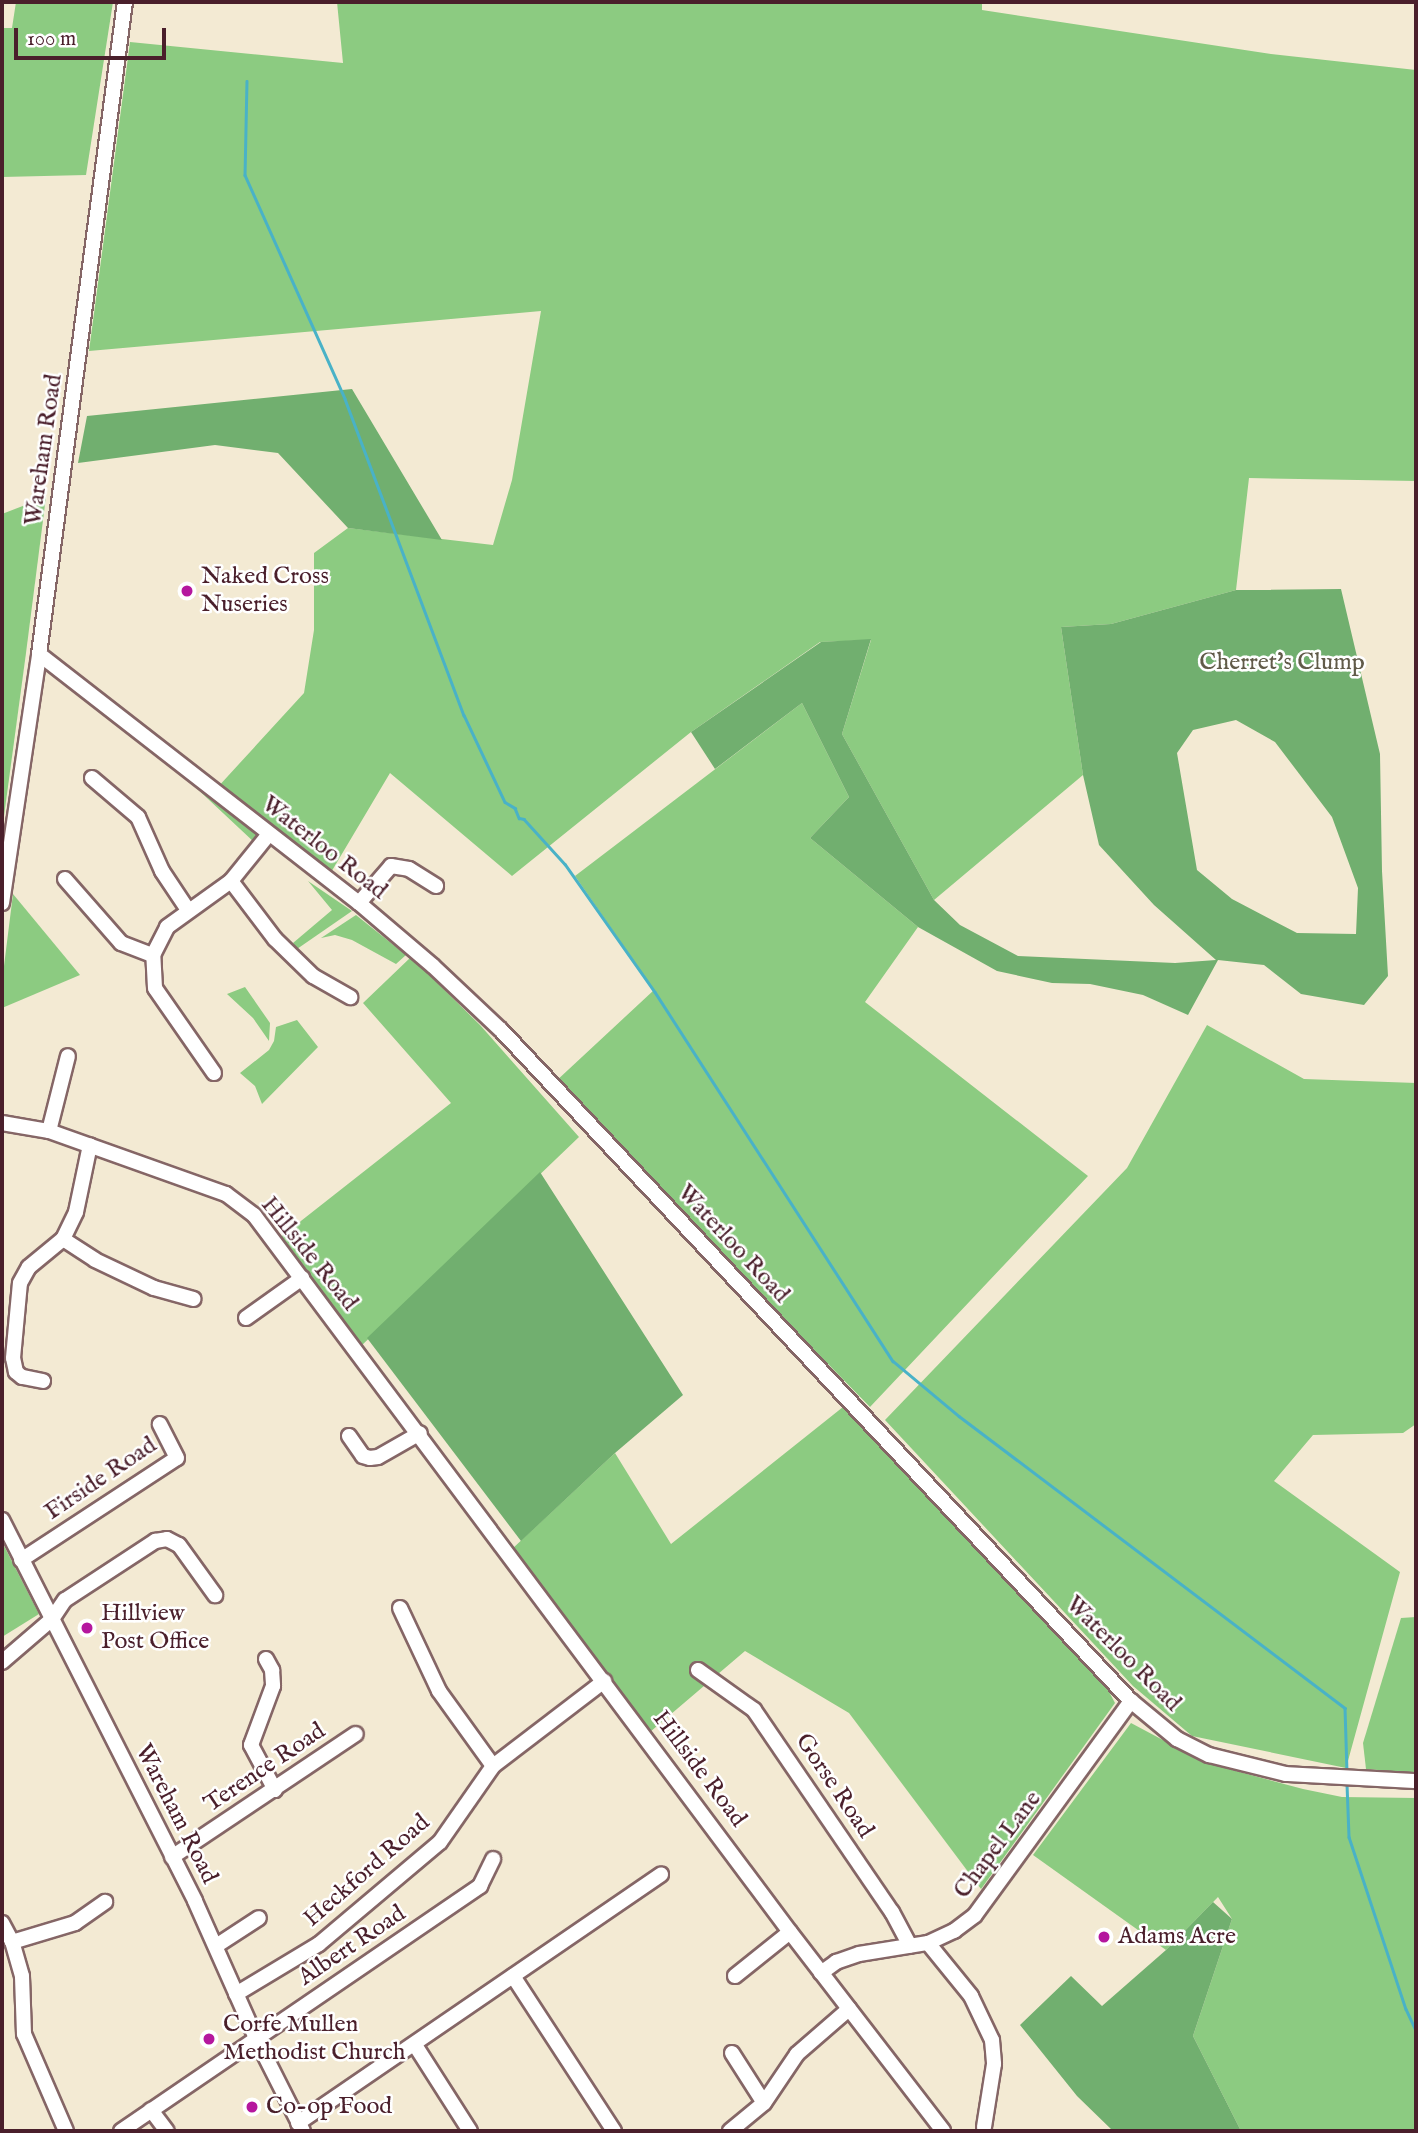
<!DOCTYPE html>
<style>
body{margin:0}
#map{position:relative;width:1418px;height:2133px;overflow:hidden;background:#f3ead3;font-family:"IM FELL English",serif}
div>[style]{position:absolute}
.green>*{inset:0;background:#8ccb81}
.forest>*{inset:0;background:#71af6f}
.stream>*{height:2.5px;margin:-1.25px;padding:0 1.25px;transform-origin:1.25px;border-radius:1.25px;background:#49b2c7}
.roads{filter:drop-shadow(2px 0 #856666) drop-shadow(-2px 0 #856666) drop-shadow(0 2px #856666) drop-shadow(0 -2px #856666)}
.minor>*{height:14px;margin:-7px;padding:0 7px;transform-origin:7px;border-radius:7px;background:#fff}
.dots>*{width:19px;height:19px;translate:-50% -50%;box-sizing:border-box;border:4px solid #fff;border-radius:50%}
span{translate:-50% -50%;white-space:nowrap;text-align:center;line-height:1.15;-webkit-text-stroke:5px #fff;paint-order:stroke}
.street-label{font-size:24px;color:#4a1f2b}
.poi-label{font-size:24px;color:#4a1f2b}
.left{translate:0 -50%;text-align:left}
.park-label{font-size:24px;color:#615b49}
.frame{position:absolute;inset:0;border:4px solid #4a1f2b;pointer-events:none}
.scale{position:absolute;left:14px;top:28px;width:152px;height:32px;box-sizing:border-box;border:4px solid #4a1f2b;border-top:0;padding-left:9px;font-size:21px;line-height:24px;white-space:nowrap;color:#4a1f2b;-webkit-text-stroke:5px #fff;paint-order:stroke}
</style>
<div id="map">
<div class="green">
<div style="clip-path:polygon(16px 2px,113px 2px,86px 175px,2px 177px,2px 28px,12px 28px)"></div>
<div style="clip-path:polygon(337px 2px,982px 2px,982px 10px,1271px 54px,1416px 70px,1416px 481px,1249px 478px,1236px 590px,1111px 624px,1061px 627px,1083px 775px,934px 900px,842px 734px,871px 640px,820px 642px,691px 732px,512px 876px,390px 773px,330px 874px,217px 788px,304px 693px,314px 630px,314px 553px,348px 528px,493px 545px,512px 480px,541px 311px,89px 351px,130px 42px,343px 63px)"></div>
<div style="clip-path:polygon(46px 497px,26px 653px,2px 831px,2px 514px)"></div>
<div style="clip-path:polygon(802px 703px,849px 797px,810px 838px,918px 927px,865px 1002px,1088px 1176px,870px 1407px,554px 1083px,654px 990px,575px 876px)"></div>
<div style="clip-path:polygon(149px 747px,257px 832px,255px 843px,192px 784px,147px 749px)"></div>
<div style="clip-path:polygon(308px 881px,352px 911px,297px 949px,293px 943px,332px 910px)"></div>
<div style="clip-path:polygon(13px 894px,80px 975px,2px 1008px,2px 982px)"></div>
<div style="clip-path:polygon(356px 915px,406px 955px,396px 964px,352px 940px,335px 935px,321px 938px)"></div>
<div style="clip-path:polygon(411px 957px,480px 1025px,579px 1137px,360px 1347px,278px 1239px,451px 1103px,363px 1003px)"></div>
<div style="clip-path:polygon(245px 987px,270px 1023px,269px 1041px,253px 1018px,227px 994px)"></div>
<div style="clip-path:polygon(297px 1020px,318px 1047px,262px 1104px,255px 1086px,240px 1073px,269px 1050px,274px 1041px,276px 1027px)"></div>
<div style="clip-path:polygon(1207px 1025px,1304px 1079px,1416px 1083px,1416px 1424px,1403px 1433px,1313px 1435px,1274px 1481px,1400px 1572px,1346px 1768px,1192px 1736px,1133px 1686px,885px 1420px,1127px 1168px)"></div>
<div style="clip-path:polygon(843px 1407px,894px 1457px,1105px 1684px,1115px 1703px,981px 1889px,849px 1713px,745px 1651px,650px 1732px,512px 1549px,615px 1453px,671px 1544px)"></div>
<div style="clip-path:polygon(2px 1542px,39px 1614px,2px 1637px)"></div>
<div style="clip-path:polygon(1416px 1617px,1416px 1773px,1366px 1769px,1363px 1743px,1401px 1618px)"></div>
<div style="clip-path:polygon(1131px 1723px,1206px 1763px,1303px 1789px,1342px 1797px,1416px 1798px,1416px 2131px,1241px 2131px,1193px 2036px,1232px 1919px,1218px 1897px,1166px 1950px,1033px 1855px)"></div>
</div>
<div class="forest">
<div style="clip-path:polygon(352px 389px,442px 540px,348px 528px,278px 453px,215px 445px,78px 463px,87px 416px)"></div>
<div style="clip-path:polygon(evenodd,1341px 589px,1380px 754px,1382px 871px,1388px 976px,1364px 1005px,1301px 994px,1264px 965px,1218px 960px,1188px 1015px,1143px 995px,1090px 984px,1052px 983px,997px 971px,918px 927px,810px 838px,849px 797px,802px 703px,715px 769px,691px 732px,821px 642px,871px 639px,842px 734px,934px 900px,960px 925px,1018px 956px,1175px 963px,1216px 960px,1154px 905px,1099px 845px,1083px 775px,1061px 627px,1111px 624px,1236px 590px,1341px 589px,1236px 720px,1275px 742px,1332px 817px,1358px 888px,1356px 934px,1297px 933px,1232px 899px,1197px 870px,1177px 753px,1193px 730px,1236px 720px)"></div>
<div style="clip-path:polygon(540px 1172px,683px 1395px,615px 1453px,521px 1541px,367px 1338px)"></div>
<div style="clip-path:polygon(1213px 1902px,1232px 1919px,1193px 2036px,1241px 2131px,1113px 2131px,1077px 2096px,1020px 2025px,1071px 1976px,1102px 2006px,1166px 1950px)"></div>
</div>
<div class="stream">
<div style="left:247px;top:81px;width:94px;rotate:91.2deg"></div>
<div style="left:245px;top:175px;width:245px;rotate:65.9deg"></div>
<div style="left:345px;top:399px;width:338px;rotate:69.4deg"></div>
<div style="left:464px;top:715px;width:96px;rotate:64.8deg"></div>
<div style="left:505px;top:802px;width:12px;rotate:31deg"></div>
<div style="left:515px;top:808px;width:11px;rotate:68deg"></div>
<div style="left:519px;top:818px;width:5px;rotate:11deg"></div>
<div style="left:524px;top:819px;width:61px;rotate:47.7deg"></div>
<div style="left:565px;top:864px;width:156px;rotate:54.9deg"></div>
<div style="left:655px;top:992px;width:439px;rotate:57.2deg"></div>
<div style="left:893px;top:1361px;width:86px;rotate:39.8deg"></div>
<div style="left:959px;top:1416px;width:484px;rotate:37.1deg"></div>
<div style="left:1345px;top:1708px;width:64px;rotate:88.2deg"></div>
<div style="left:1347px;top:1784px;width:53px;rotate:87.8deg"></div>
<div style="left:1349px;top:1837px;width:181px;rotate:71.7deg"></div>
<div style="left:1406px;top:2009px;width:23px;rotate:65deg"></div>
</div>
<div class="roads">
<div class="minor">
<div style="left:39px;top:654px;width:405px;rotate:37.9deg"></div>
<div style="left:359px;top:903px;width:97px;rotate:40.4deg"></div>
<div style="left:433px;top:966px;width:93px;rotate:43.3deg"></div>
<div style="left:501px;top:1030px;width:920px;rotate:46.81deg"></div>
<div style="left:1131px;top:1701px;width:60px;rotate:39.6deg"></div>
<div style="left:1177px;top:1739px;width:36px;rotate:27deg"></div>
<div style="left:1209px;top:1755px;width:79px;rotate:13.9deg"></div>
<div style="left:1286px;top:1774px;width:130px;rotate:3.1deg"></div>
<div style="left:92px;top:778px;width:60px;rotate:40.3deg"></div>
<div style="left:138px;top:817px;width:59px;rotate:66deg"></div>
<div style="left:162px;top:871px;width:47px;rotate:56.3deg"></div>
<div style="left:65px;top:879px;width:85px;rotate:48.8deg"></div>
<div style="left:121px;top:943px;width:34px;rotate:21deg"></div>
<div style="left:231px;top:881px;width:73px;rotate:52.8deg"></div>
<div style="left:275px;top:939px;width:53px;rotate:44.2deg"></div>
<div style="left:313px;top:976px;width:43px;rotate:29.6deg"></div>
<div style="left:2px;top:903px;width:252px;rotate:-81.5deg"></div>
<div style="left:39px;top:654px;width:658px;rotate:-82.49deg"></div>
<div style="left:359px;top:903px;width:49px;rotate:-49.1deg"></div>
<div style="left:391px;top:866px;width:18px;rotate:9deg"></div>
<div style="left:409px;top:869px;width:32px;rotate:32deg"></div>
<div style="left:214px;top:1073px;width:103px;rotate:-124.8deg"></div>
<div style="left:155px;top:988px;width:33px;rotate:-93deg"></div>
<div style="left:153px;top:955px;width:31px;rotate:-63deg"></div>
<div style="left:167px;top:927px;width:79px;rotate:-35.7deg"></div>
<div style="left:231px;top:881px;width:60px;rotate:-51deg"></div>
<div style="left:2px;top:1123px;width:48px;rotate:9.7deg"></div>
<div style="left:49px;top:1131px;width:188px;rotate:19.6deg"></div>
<div style="left:226px;top:1194px;width:35px;rotate:37deg"></div>
<div style="left:254px;top:1215px;width:895px;rotate:53.22deg"></div>
<div style="left:790px;top:1932px;width:251px;rotate:52.4deg"></div>
<div style="left:49px;top:1131px;width:77px;rotate:-75.8deg"></div>
<div style="left:63px;top:1239px;width:38px;rotate:33deg"></div>
<div style="left:95px;top:1260px;width:65px;rotate:25.4deg"></div>
<div style="left:154px;top:1288px;width:41px;rotate:15.4deg"></div>
<div style="left:246px;top:1318px;width:69px;rotate:-35.5deg"></div>
<div style="left:43px;top:1381px;width:21px;rotate:-169deg"></div>
<div style="left:22px;top:1377px;width:8px;rotate:-140deg"></div>
<div style="left:16px;top:1372px;width:14px;rotate:-102deg"></div>
<div style="left:13px;top:1358px;width:75px;rotate:-84.7deg"></div>
<div style="left:20px;top:1283px;width:18px;rotate:-61deg"></div>
<div style="left:29px;top:1267px;width:44px;rotate:-39.5deg"></div>
<div style="left:63px;top:1239px;width:30px;rotate:-64deg"></div>
<div style="left:76px;top:1212px;width:68px;rotate:-78.2deg"></div>
<div style="left:349px;top:1436px;width:24px;rotate:55deg"></div>
<div style="left:363px;top:1456px;width:7px;rotate:16deg"></div>
<div style="left:370px;top:1458px;width:8px;rotate:-7deg"></div>
<div style="left:378px;top:1457px;width:48px;rotate:-29.7deg"></div>
<div style="left:2px;top:1520px;width:427px;rotate:63.1deg"></div>
<div style="left:195px;top:1901px;width:150px;rotate:66deg"></div>
<div style="left:256px;top:2038px;width:104px;rotate:63.2deg"></div>
<div style="left:21px;top:1560px;width:186px;rotate:-33.2deg"></div>
<div style="left:177px;top:1458px;width:38px;rotate:-117deg"></div>
<div style="left:400px;top:1608px;width:92px;rotate:64.8deg"></div>
<div style="left:439px;top:1691px;width:92px;rotate:54.2deg"></div>
<div style="left:266px;top:1659px;width:13px;rotate:61deg"></div>
<div style="left:272px;top:1670px;width:16px;rotate:86deg"></div>
<div style="left:273px;top:1686px;width:63px;rotate:110.4deg"></div>
<div style="left:251px;top:1745px;width:51px;rotate:61.9deg"></div>
<div style="left:2px;top:1662px;width:66px;rotate:-40.7deg"></div>
<div style="left:52px;top:1619px;width:23px;rotate:-56deg"></div>
<div style="left:65px;top:1600px;width:108px;rotate:-33.2deg"></div>
<div style="left:155px;top:1541px;width:12px;rotate:-9deg"></div>
<div style="left:167px;top:1539px;width:13px;rotate:27deg"></div>
<div style="left:179px;top:1545px;width:62px;rotate:54.2deg"></div>
<div style="left:698px;top:1670px;width:69px;rotate:35.5deg"></div>
<div style="left:754px;top:1710px;width:245px;rotate:55.7deg"></div>
<div style="left:892px;top:1912px;width:38px;rotate:62deg"></div>
<div style="left:172px;top:1857px;width:221px;rotate:-33.8deg"></div>
<div style="left:2px;top:1923px;width:21px;rotate:62deg"></div>
<div style="left:928px;top:1943px;width:68px;rotate:50.9deg"></div>
<div style="left:971px;top:1996px;width:49px;rotate:64.5deg"></div>
<div style="left:992px;top:2040px;width:24px;rotate:85deg"></div>
<div style="left:994px;top:2064px;width:64px;rotate:99deg"></div>
<div style="left:216px;top:1946px;width:51px;rotate:-33.1deg"></div>
<div style="left:821px;top:1973px;width:19px;rotate:-36deg"></div>
<div style="left:836px;top:1962px;width:24px;rotate:-19deg"></div>
<div style="left:859px;top:1954px;width:70px;rotate:-9.1deg"></div>
<div style="left:928px;top:1943px;width:29px;rotate:-25deg"></div>
<div style="left:954px;top:1931px;width:26px;rotate:-37deg"></div>
<div style="left:975px;top:1915px;width:265px;rotate:-53.9deg"></div>
<div style="left:513px;top:1976px;width:185px;rotate:56.9deg"></div>
<div style="left:735px;top:1976px;width:70px;rotate:-38.7deg"></div>
<div style="left:236px;top:1994px;width:97px;rotate:-31.1deg"></div>
<div style="left:319px;top:1944px;width:158px;rotate:-40.1deg"></div>
<div style="left:440px;top:1842px;width:93px;rotate:-55.1deg"></div>
<div style="left:493px;top:1766px;width:140px;rotate:-37.4deg"></div>
<div style="left:415px;top:2045px;width:102px;rotate:57.4deg"></div>
<div style="left:732px;top:2053px;width:59px;rotate:57.4deg"></div>
<div style="left:151px;top:2110px;width:26px;rotate:53deg"></div>
<div style="left:298px;top:2123px;width:440px;rotate:-34.4deg"></div>
<div style="left:66px;top:2131px;width:106px;rotate:-113.4deg"></div>
<div style="left:24px;top:2034px;width:58px;rotate:-92deg"></div>
<div style="left:22px;top:1976px;width:35px;rotate:-106deg"></div>
<div style="left:12px;top:1942px;width:66px;rotate:-16.8deg"></div>
<div style="left:75px;top:1923px;width:37px;rotate:-35deg"></div>
<div style="left:121px;top:2131px;width:435px;rotate:-34.3deg"></div>
<div style="left:480px;top:1886px;width:30px;rotate:-64deg"></div>
<div style="left:730px;top:2131px;width:44px;rotate:-39.5deg"></div>
<div style="left:764px;top:2103px;width:59px;rotate:-56deg"></div>
<div style="left:797px;top:2054px;width:69px;rotate:-40.9deg"></div>
</div>
</div>
<div class="dots">
<div style="left:187px;top:591px;background:#b5179e"></div>
<div style="left:87px;top:1628px;background:#b5179e"></div>
<div style="left:1104px;top:1937px;background:#b5179e"></div>
<div style="left:209px;top:2039px;background:#b5179e"></div>
<div style="left:252px;top:2107px;background:#b5179e"></div>
</div>
<div class="street-label">
<span style="left:44px;top:450px;rotate:-82deg">Wareham Road</span>
<span style="left:324px;top:848px;rotate:38deg">Waterloo Road</span>
<span style="left:733px;top:1244px;rotate:47deg">Waterloo Road</span>
<span style="left:309px;top:1254px;rotate:51deg">Hillside Road</span>
<span style="left:101px;top:1479px;rotate:-34deg">Firside Road</span>
<span style="left:1123px;top:1654px;rotate:45deg">Waterloo Road</span>
<span style="left:265px;top:1768px;rotate:-34deg">Terence Road</span>
<span style="left:699px;top:1769px;rotate:53deg">Hillside Road</span>
<span style="left:834px;top:1786px;rotate:56deg">Gorse Road</span>
<span style="left:176px;top:1814px;rotate:63deg">Wareham Road</span>
<span style="left:998px;top:1845px;rotate:-53deg">Chapel Lane</span>
<span style="left:367px;top:1871px;rotate:-41deg">Heckford Road</span>
<span style="left:352px;top:1946px;rotate:-34deg">Albert Road</span>
</div>
<div class="poi-label">
<span class="left" style="left:201px;top:591px">Naked Cross<br>Nuseries</span>
<span class="left" style="left:101px;top:1628px">Hillview<br>Post Office</span>
<span class="left" style="left:1118px;top:1937px">Adams Acre</span>
<span class="left" style="left:223px;top:2039px">Corfe Mullen<br>Methodist Church</span>
<span class="left" style="left:266px;top:2107px">Co-op Food</span>
</div>
<div class="park-label">
<span style="left:1282px;top:663px">Cherret's Clump</span>
</div>
<div class="frame"></div>
<div class="scale">100 m</div>
</div>
